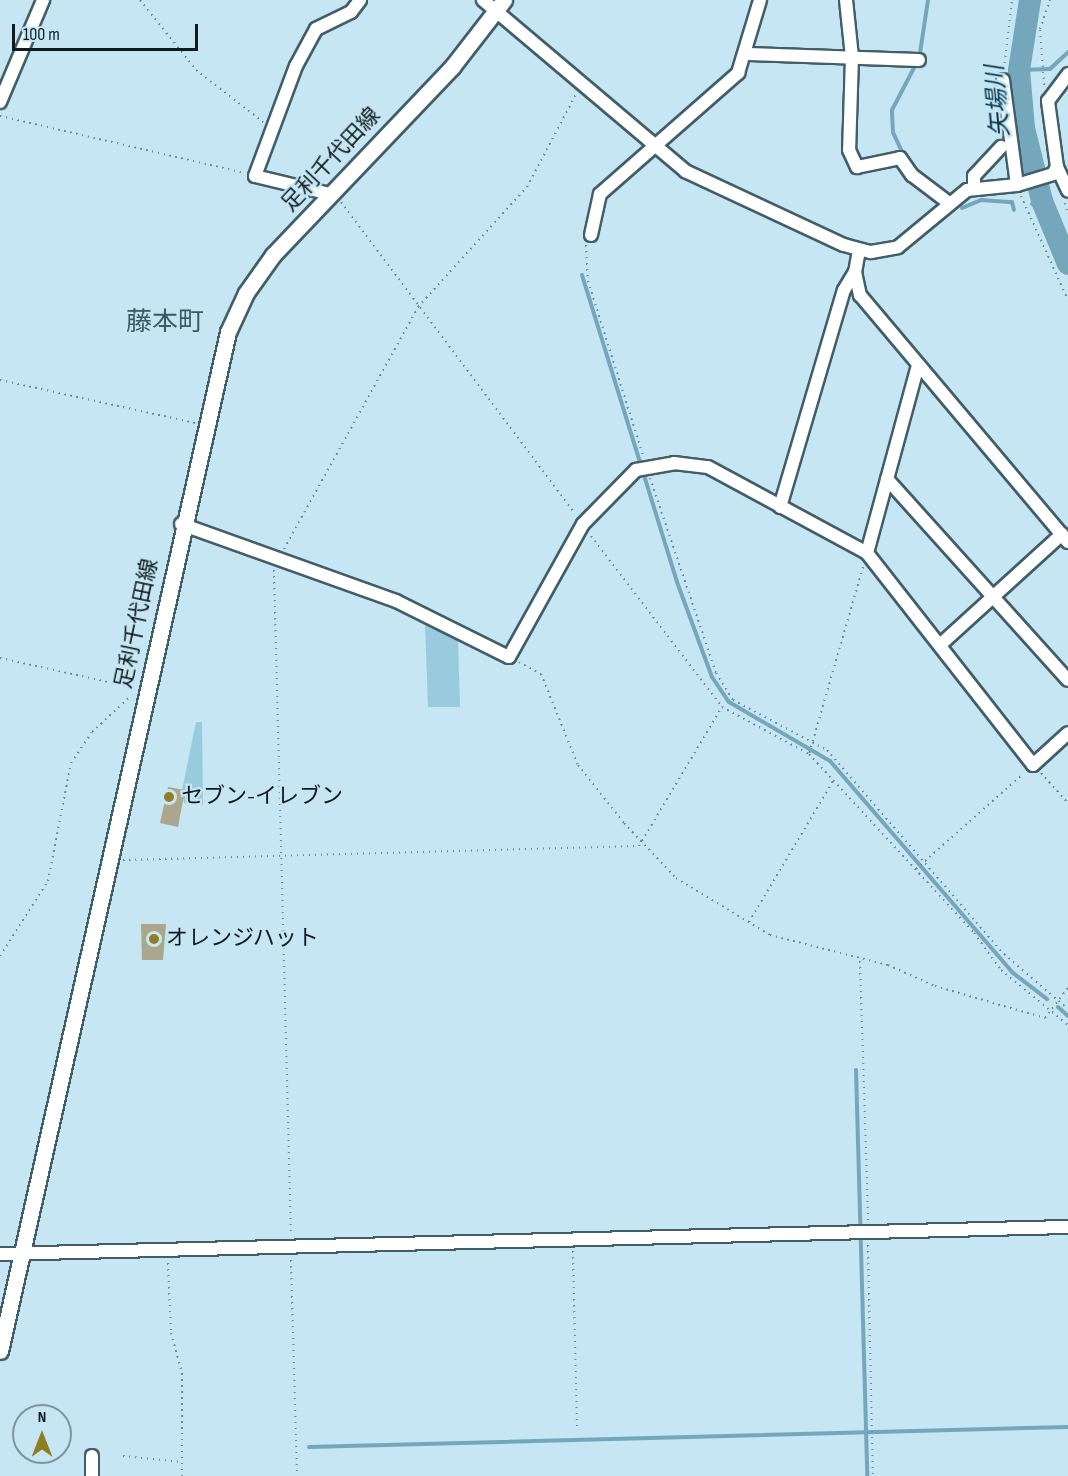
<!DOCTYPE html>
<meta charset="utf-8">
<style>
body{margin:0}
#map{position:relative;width:1068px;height:1476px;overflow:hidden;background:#c6e6f3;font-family:"Sofia Sans Condensed","Noto Sans JP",sans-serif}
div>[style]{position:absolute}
.green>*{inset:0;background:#99cbde}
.stream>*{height:4px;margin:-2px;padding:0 2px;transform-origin:2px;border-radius:2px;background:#74a7bb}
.river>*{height:22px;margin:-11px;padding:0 11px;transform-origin:11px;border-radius:11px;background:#74a7bb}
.building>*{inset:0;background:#aca78c}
.path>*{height:2px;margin-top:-1px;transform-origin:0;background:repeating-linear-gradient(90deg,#708790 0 1.5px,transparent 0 6px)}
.roads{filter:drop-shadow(2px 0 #415e69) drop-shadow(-2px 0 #415e69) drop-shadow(0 2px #415e69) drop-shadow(0 -2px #415e69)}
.minor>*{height:12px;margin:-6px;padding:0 6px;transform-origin:6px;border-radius:6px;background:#fff}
.major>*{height:15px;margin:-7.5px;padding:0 7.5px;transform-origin:7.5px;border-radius:7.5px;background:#fff}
.dots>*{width:16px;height:16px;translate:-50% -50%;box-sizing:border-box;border:3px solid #c6e6f3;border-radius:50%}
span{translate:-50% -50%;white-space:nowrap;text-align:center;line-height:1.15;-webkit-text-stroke:4.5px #c6e6f3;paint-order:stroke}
.street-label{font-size:22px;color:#0f1b20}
.poi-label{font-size:22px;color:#0f1b20}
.left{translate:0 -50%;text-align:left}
.water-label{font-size:24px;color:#0b3a49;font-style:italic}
.quarter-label{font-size:26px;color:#3c5964}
.north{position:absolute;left:12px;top:1404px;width:60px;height:60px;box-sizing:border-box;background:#c6e6f3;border:2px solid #7d959f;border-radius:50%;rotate:0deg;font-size:16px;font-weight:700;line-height:24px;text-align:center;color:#0f1b20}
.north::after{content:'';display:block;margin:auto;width:21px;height:27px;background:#8f7e24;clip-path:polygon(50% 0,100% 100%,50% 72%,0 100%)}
.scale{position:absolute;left:12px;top:24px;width:186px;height:27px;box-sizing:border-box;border:3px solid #0f1b20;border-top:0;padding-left:8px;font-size:18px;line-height:21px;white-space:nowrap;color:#0f1b20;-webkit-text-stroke:4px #c6e6f3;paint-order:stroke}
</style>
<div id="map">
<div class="green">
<div style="clip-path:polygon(425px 625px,458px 640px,460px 707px,428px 707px)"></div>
<div style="clip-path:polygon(196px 722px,202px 722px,203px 805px,184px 803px,182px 790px)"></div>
</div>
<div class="stream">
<div style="left:920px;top:53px;width:54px;rotate:-81.4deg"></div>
<div style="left:1019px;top:70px;width:31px;rotate:-2deg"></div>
<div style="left:1050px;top:69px;width:25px;rotate:-43deg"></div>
<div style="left:904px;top:156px;width:26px;rotate:-115deg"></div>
<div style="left:893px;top:132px;width:22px;rotate:-93deg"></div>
<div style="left:892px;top:110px;width:52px;rotate:-62.4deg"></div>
<div style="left:1032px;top:204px;width:10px;rotate:-17deg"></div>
<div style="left:962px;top:208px;width:21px;rotate:-23deg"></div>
<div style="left:981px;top:200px;width:31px;rotate:4deg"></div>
<div style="left:1012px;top:202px;width:8px;rotate:76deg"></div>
<div style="left:582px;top:275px;width:321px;rotate:72.8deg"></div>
<div style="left:677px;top:582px;width:101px;rotate:69.8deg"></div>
<div style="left:712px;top:677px;width:30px;rotate:56deg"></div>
<div style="left:729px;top:702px;width:117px;rotate:30.3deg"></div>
<div style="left:830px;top:761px;width:280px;rotate:49.2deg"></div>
<div style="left:1013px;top:973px;width:43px;rotate:37.4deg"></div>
<div style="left:1058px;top:1007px;width:13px;rotate:42deg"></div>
<div style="left:856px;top:1070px;width:406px;rotate:88.4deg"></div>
<div style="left:309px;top:1447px;width:759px;rotate:-1.51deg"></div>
</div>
<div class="river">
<div style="left:1030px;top:0;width:71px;rotate:98.9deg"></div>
<div style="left:1019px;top:70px;width:58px;rotate:85.1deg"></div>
<div style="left:1024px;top:128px;width:75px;rotate:76.1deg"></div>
<div style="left:1042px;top:201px;width:68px;rotate:67.6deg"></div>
</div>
<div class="building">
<div style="clip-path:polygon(168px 787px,185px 790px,178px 827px,160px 823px)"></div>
<div style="clip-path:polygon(141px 924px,166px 924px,163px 960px,142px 960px)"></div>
</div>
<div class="path">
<div style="left:140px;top:0;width:90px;rotate:51.3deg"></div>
<div style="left:196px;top:70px;width:85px;rotate:37.8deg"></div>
<div style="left:1004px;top:69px;width:69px;rotate:-83.4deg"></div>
<div style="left:1044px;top:85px;width:56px;rotate:-94.1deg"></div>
<div style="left:1040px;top:29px;width:31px;rotate:-71deg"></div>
<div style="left:0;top:116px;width:251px;rotate:13.1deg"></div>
<div style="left:1021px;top:196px;width:114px;rotate:65.7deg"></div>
<div style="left:341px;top:202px;width:390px;rotate:53.1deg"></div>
<div style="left:1065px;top:203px;width:12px;rotate:76deg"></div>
<div style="left:586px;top:245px;width:36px;rotate:87deg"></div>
<div style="left:588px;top:281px;width:182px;rotate:72.5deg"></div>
<div style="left:0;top:380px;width:200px;rotate:12.4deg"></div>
<div style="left:650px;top:478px;width:206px;rotate:71.3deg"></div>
<div style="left:716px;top:673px;width:32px;rotate:58deg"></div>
<div style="left:733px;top:700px;width:106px;rotate:28deg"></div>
<div style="left:827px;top:750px;width:270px;rotate:49.1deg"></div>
<div style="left:1004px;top:954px;width:84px;rotate:40.7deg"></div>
<div style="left:591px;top:536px;width:215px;rotate:52.5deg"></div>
<div style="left:722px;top:707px;width:99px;rotate:28.4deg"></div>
<div style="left:284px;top:549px;width:277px;rotate:-61deg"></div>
<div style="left:418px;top:307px;width:162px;rotate:-47.8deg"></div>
<div style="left:527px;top:187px;width:105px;rotate:-62.2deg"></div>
<div style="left:863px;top:567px;width:195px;rotate:106.1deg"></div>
<div style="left:809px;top:754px;width:243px;rotate:47.3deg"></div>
<div style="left:974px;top:933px;width:46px;rotate:53.9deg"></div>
<div style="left:1001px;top:970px;width:87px;rotate:39.4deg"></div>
<div style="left:274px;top:570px;width:666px;rotate:88.54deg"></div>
<div style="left:0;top:658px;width:138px;rotate:12.5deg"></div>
<div style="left:519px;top:662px;width:25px;rotate:29deg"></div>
<div style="left:541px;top:674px;width:98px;rotate:67.9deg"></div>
<div style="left:578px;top:765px;width:74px;rotate:51.6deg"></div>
<div style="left:624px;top:823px;width:76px;rotate:46.6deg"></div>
<div style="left:676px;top:878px;width:110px;rotate:31.2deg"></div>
<div style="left:770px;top:935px;width:122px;rotate:14.3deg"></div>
<div style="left:888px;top:965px;width:51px;rotate:24.1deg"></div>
<div style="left:935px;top:986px;width:115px;rotate:16.2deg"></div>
<div style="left:1045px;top:1018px;width:38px;rotate:-53deg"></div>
<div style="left:1041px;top:773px;width:40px;rotate:48deg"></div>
<div style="left:123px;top:860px;width:516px;rotate:-1.55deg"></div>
<div style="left:639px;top:846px;width:162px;rotate:-59.2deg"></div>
<div style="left:916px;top:869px;width:144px;rotate:-41.6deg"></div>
<div style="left:749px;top:922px;width:168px;rotate:-59.2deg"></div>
<div style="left:0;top:956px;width:89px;rotate:-57.4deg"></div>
<div style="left:48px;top:881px;width:120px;rotate:-79deg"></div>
<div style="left:71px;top:763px;width:37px;rotate:-56deg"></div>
<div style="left:92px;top:732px;width:54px;rotate:-42.8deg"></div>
<div style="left:860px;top:961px;width:261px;rotate:88.2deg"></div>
<div style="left:868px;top:1245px;width:231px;rotate:88.8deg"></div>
<div style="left:573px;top:1251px;width:177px;rotate:88.7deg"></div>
<div style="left:291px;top:1260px;width:216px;rotate:88.4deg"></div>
<div style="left:168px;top:1263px;width:70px;rotate:87.5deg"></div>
<div style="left:171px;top:1333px;width:41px;rotate:74.6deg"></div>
<div style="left:182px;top:1373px;width:103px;rotate:90deg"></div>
<div style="left:123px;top:1456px;width:59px;rotate:5.8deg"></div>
</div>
<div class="roads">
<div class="minor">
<div style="left:483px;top:0;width:265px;rotate:40.2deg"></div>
<div style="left:685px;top:171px;width:175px;rotate:25deg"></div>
<div style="left:844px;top:245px;width:28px;rotate:15deg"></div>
<div style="left:871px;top:252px;width:27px;rotate:-10deg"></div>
<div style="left:898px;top:247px;width:89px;rotate:-39.6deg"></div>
<div style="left:967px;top:190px;width:50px;rotate:-5.7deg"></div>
<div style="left:1017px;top:185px;width:38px;rotate:-17deg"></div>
<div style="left:1053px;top:174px;width:8px;rotate:-60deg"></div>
<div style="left:1057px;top:167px;width:67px;rotate:-97.8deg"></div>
<div style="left:1048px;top:101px;width:34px;rotate:-53deg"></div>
<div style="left:846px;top:0;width:57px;rotate:84deg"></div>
<div style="left:852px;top:57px;width:93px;rotate:91.8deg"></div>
<div style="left:849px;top:150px;width:19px;rotate:65deg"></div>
<div style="left:857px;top:167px;width:44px;rotate:-11.8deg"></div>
<div style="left:900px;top:158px;width:21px;rotate:55deg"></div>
<div style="left:912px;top:175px;width:46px;rotate:37.1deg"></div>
<div style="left:748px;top:54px;width:171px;rotate:2deg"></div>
<div style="left:1003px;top:80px;width:106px;rotate:82.4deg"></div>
<div style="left:0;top:102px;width:111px;rotate:-67.1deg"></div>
<div style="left:1057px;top:167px;width:26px;rotate:65deg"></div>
<div style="left:974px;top:187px;width:11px;rotate:-90deg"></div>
<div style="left:974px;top:176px;width:40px;rotate:-47deg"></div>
<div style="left:330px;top:194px;width:77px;rotate:-166.5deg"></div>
<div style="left:255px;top:176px;width:117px;rotate:-69.6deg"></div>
<div style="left:296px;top:66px;width:42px;rotate:-61.6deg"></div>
<div style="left:316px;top:29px;width:39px;rotate:-26deg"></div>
<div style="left:351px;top:12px;width:15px;rotate:-53deg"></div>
<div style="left:591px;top:235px;width:42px;rotate:-77.6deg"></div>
<div style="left:600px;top:194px;width:184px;rotate:-41.2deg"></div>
<div style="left:738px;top:73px;width:76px;rotate:-73.2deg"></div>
<div style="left:859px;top:250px;width:22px;rotate:100deg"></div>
<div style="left:855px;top:272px;width:24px;rotate:78deg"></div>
<div style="left:860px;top:295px;width:323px;rotate:49.9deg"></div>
<div style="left:887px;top:479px;width:270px;rotate:48deg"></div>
<div style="left:780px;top:507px;width:226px;rotate:-73.6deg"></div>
<div style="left:844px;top:290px;width:21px;rotate:-59deg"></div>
<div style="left:181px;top:524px;width:228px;rotate:19.7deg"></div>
<div style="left:396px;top:601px;width:126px;rotate:26.4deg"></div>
<div style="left:509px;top:657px;width:152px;rotate:-60.9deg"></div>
<div style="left:583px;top:524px;width:76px;rotate:-45.5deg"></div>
<div style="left:636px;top:470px;width:39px;rotate:-10deg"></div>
<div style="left:674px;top:463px;width:34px;rotate:7deg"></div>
<div style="left:708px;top:467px;width:181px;rotate:28.4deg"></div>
<div style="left:867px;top:553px;width:269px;rotate:51.9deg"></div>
<div style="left:1033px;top:765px;width:47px;rotate:-42.4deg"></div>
<div style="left:867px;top:553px;width:195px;rotate:-74.8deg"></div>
<div style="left:940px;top:645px;width:165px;rotate:-42.3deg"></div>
<div style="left:0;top:1254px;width:1068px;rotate:-1.45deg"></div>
<div style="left:92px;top:1456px;width:20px;rotate:90deg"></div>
</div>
<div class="major">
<div style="left:0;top:1351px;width:1044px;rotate:-77.39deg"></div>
<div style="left:228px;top:332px;width:43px;rotate:-65.2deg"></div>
<div style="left:246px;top:293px;width:47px;rotate:-54.6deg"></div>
<div style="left:273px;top:255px;width:260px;rotate:-46.4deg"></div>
<div style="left:452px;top:67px;width:85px;rotate:-52.2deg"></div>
</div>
</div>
<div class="dots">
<div style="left:169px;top:797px;background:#8f7e24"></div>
<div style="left:154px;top:939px;background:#8f7e24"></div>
</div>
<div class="street-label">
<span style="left:331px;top:160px;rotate:-47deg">足利千代田線</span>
<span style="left:137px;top:624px;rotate:-78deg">足利千代田線</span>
</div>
<div class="poi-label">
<span class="left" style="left:181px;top:797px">セブン-イレブン</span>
<span class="left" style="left:166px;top:939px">オレンジハット</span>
</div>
<div class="water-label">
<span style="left:998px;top:101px;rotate:-95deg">矢場川</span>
</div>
<div class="quarter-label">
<span style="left:165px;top:323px">藤本町</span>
</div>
<div class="north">N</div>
<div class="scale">100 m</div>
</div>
